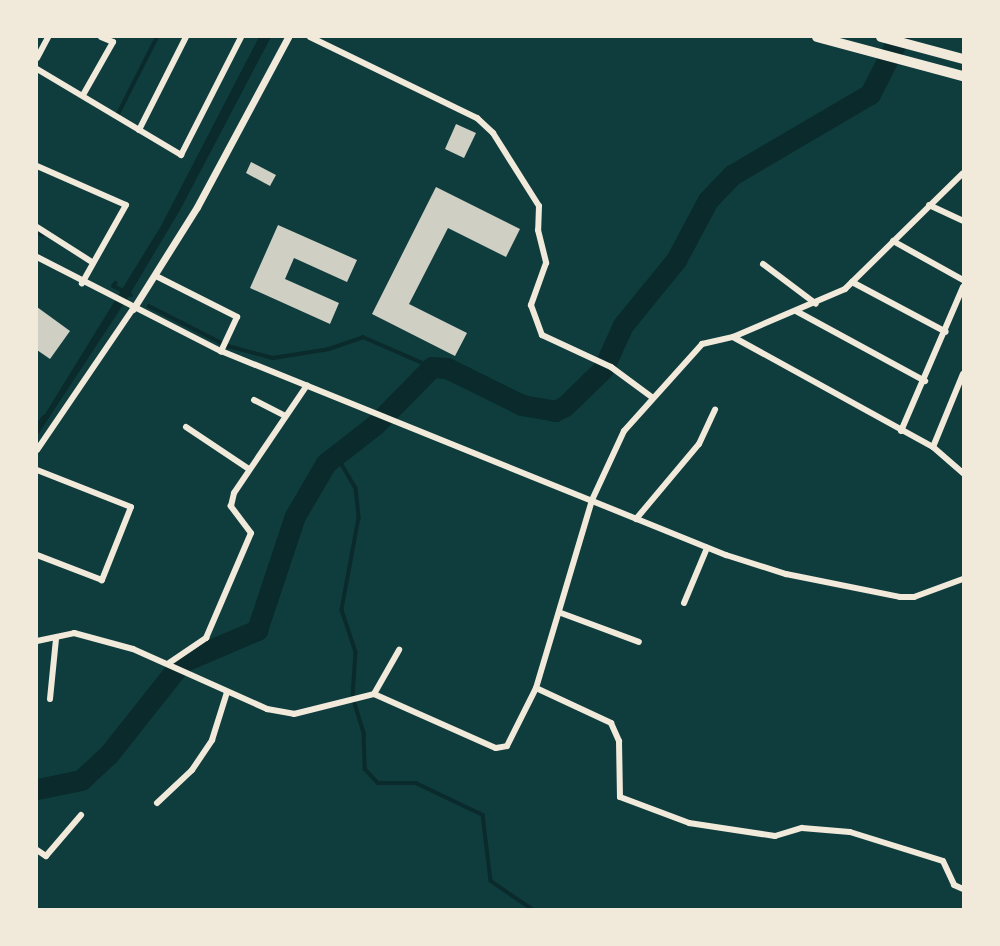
<!DOCTYPE html>
<style>
body{margin:0}
#map{position:relative;width:1000px;height:946px;overflow:hidden;background:#0f3d3e;font-family:Quicksand,sans-serif}
div>[style]{position:absolute}
.water>*{inset:0;background:#0a2a2b}
.stream>*{height:3.5px;margin:-1.75px;padding:0 1.75px;transform-origin:1.75px;border-radius:1.75px;background:#0a2a2b}
.river>*{height:21px;margin:-10.5px;padding:0 10.5px;transform-origin:10.5px;border-radius:10.5px;background:#0a2a2b}
.building>*{inset:0;background:#cfcfc3}
.minor>*{height:6px;margin:-3px;padding:0 3px;transform-origin:3px;border-radius:3px;background:#f1e9da}
.tertiary>*{height:7px;margin:-3.5px;padding:0 3.5px;transform-origin:3.5px;border-radius:3.5px;background:#f1e9da}
.primary>*{height:10px;margin:-5px;padding:0 5px;transform-origin:5px;border-radius:5px;background:#f1e9da}
span{translate:-50% -50%;white-space:nowrap;text-align:center;line-height:1.15;-webkit-text-stroke:5px #f1e9da;paint-order:stroke}
.frame{position:absolute;inset:0;border:38px solid #f1e9da;pointer-events:none}
</style>
<div id="map">
<div class="water">
<div style="clip-path:polygon(259px 37px,271px 37px,180px 210px,127px 299px,37px 436px,37px 427px,161px 226px)"></div>
</div>
<div class="stream">
<div style="left:118px;top:114px;width:86px;rotate:-63.1deg"></div>
<div style="left:37px;top:232px;width:6px;rotate:31deg"></div>
<div style="left:116px;top:283px;width:4px;rotate:124deg"></div>
<div style="left:114px;top:286px;width:19px;rotate:28deg"></div>
<div style="left:149px;top:306px;width:89px;rotate:26.9deg"></div>
<div style="left:228px;top:346px;width:47px;rotate:14.9deg"></div>
<div style="left:273px;top:358px;width:57px;rotate:-9.1deg"></div>
<div style="left:329px;top:349px;width:36px;rotate:-19deg"></div>
<div style="left:363px;top:337px;width:75px;rotate:23.5deg"></div>
<div style="left:37px;top:426px;width:11px;rotate:-52deg"></div>
<div style="left:336px;top:454px;width:39px;rotate:60deg"></div>
<div style="left:356px;top:488px;width:30px;rotate:84deg"></div>
<div style="left:359px;top:518px;width:94px;rotate:100.5deg"></div>
<div style="left:342px;top:610px;width:44px;rotate:71.6deg"></div>
<div style="left:356px;top:652px;width:45px;rotate:93.8deg"></div>
<div style="left:353px;top:697px;width:39px;rotate:73deg"></div>
<div style="left:364px;top:734px;width:35px;rotate:88deg"></div>
<div style="left:365px;top:769px;width:19px;rotate:47deg"></div>
<div style="left:378px;top:783px;width:38px"></div>
<div style="left:416px;top:783px;width:74px;rotate:25.5deg"></div>
<div style="left:483px;top:815px;width:66px;rotate:83.1deg"></div>
<div style="left:491px;top:881px;width:50px;rotate:34.3deg"></div>
</div>
<div class="river">
<div style="left:37px;top:789px;width:45px;rotate:-11.6deg"></div>
<div style="left:81px;top:780px;width:38px;rotate:-43deg"></div>
<div style="left:109px;top:754px;width:117px;rotate:-51.6deg"></div>
<div style="left:182px;top:662px;width:82px;rotate:-23.1deg"></div>
<div style="left:257px;top:630px;width:120px;rotate:-71.6deg"></div>
<div style="left:295px;top:516px;width:61px;rotate:-59.7deg"></div>
<div style="left:326px;top:463px;width:63px;rotate:-38deg"></div>
<div style="left:376px;top:424px;width:80px;rotate:-45.5deg"></div>
<div style="left:432px;top:367px;width:15px;rotate:4deg"></div>
<div style="left:447px;top:368px;width:84px;rotate:26.3deg"></div>
<div style="left:522px;top:405px;width:34px;rotate:10deg"></div>
<div style="left:555px;top:411px;width:11px;rotate:-27deg"></div>
<div style="left:565px;top:406px;width:53px;rotate:-44.2deg"></div>
<div style="left:603px;top:369px;width:48px;rotate:-65.6deg"></div>
<div style="left:623px;top:325px;width:84px;rotate:-50.8deg"></div>
<div style="left:676px;top:260px;width:68px;rotate:-61.9deg"></div>
<div style="left:708px;top:200px;width:35px;rotate:-46deg"></div>
<div style="left:732px;top:175px;width:160px;rotate:-30.4deg"></div>
<div style="left:870px;top:94px;width:64px;rotate:-63deg"></div>
</div>
<div class="building">
<div style="clip-path:polygon(456px 124px,476px 133px,464px 158px,445px 149px)"></div>
<div style="clip-path:polygon(251px 162px,276px 175px,270px 186px,246px 173px)"></div>
<div style="clip-path:polygon(436px 187px,520px 229px,506px 257px,448px 228px,409px 304px,467px 333px,455px 356px,372px 314px)"></div>
<div style="clip-path:polygon(278px 225px,357px 260px,347px 282px,294px 258px,285px 279px,339px 303px,330px 324px,250px 288px)"></div>
<div style="clip-path:polygon(37px 307px,70px 331px,50px 359px,37px 350px)"></div>
</div>
<div class="minor">
<div style="left:310px;top:37px;width:186px;rotate:25.9deg"></div>
<div style="left:477px;top:118px;width:22px;rotate:43deg"></div>
<div style="left:493px;top:133px;width:86px;rotate:57.8deg"></div>
<div style="left:539px;top:206px;width:24px;rotate:92deg"></div>
<div style="left:538px;top:230px;width:34px;rotate:76deg"></div>
<div style="left:546px;top:263px;width:45px;rotate:109.7deg"></div>
<div style="left:531px;top:305px;width:32px;rotate:70deg"></div>
<div style="left:542px;top:335px;width:76px;rotate:24.9deg"></div>
<div style="left:611px;top:367px;width:52px;rotate:36.4deg"></div>
<div style="left:37px;top:58px;width:24px;rotate:-62deg"></div>
<div style="left:37px;top:69px;width:168px;rotate:30.8deg"></div>
<div style="left:181px;top:155px;width:132px;rotate:-63deg"></div>
<div style="left:83px;top:95px;width:61px;rotate:-60.5deg"></div>
<div style="left:113px;top:42px;width:13px;rotate:-157deg"></div>
<div style="left:139px;top:130px;width:104px;rotate:-63.2deg"></div>
<div style="left:37px;top:166px;width:97px;rotate:23.7deg"></div>
<div style="left:126px;top:205px;width:90px;rotate:119.4deg"></div>
<div style="left:929px;top:205px;width:38px;rotate:25deg"></div>
<div style="left:37px;top:227px;width:65px;rotate:32.5deg"></div>
<div style="left:893px;top:241px;width:80px;rotate:29.1deg"></div>
<div style="left:37px;top:257px;width:207px;rotate:27.1deg"></div>
<div style="left:221px;top:351px;width:545px;rotate:22deg"></div>
<div style="left:726px;top:555px;width:63px;rotate:17.6deg"></div>
<div style="left:786px;top:574px;width:116px;rotate:11.4deg"></div>
<div style="left:900px;top:597px;width:14px"></div>
<div style="left:914px;top:597px;width:52px;rotate:-20.2deg"></div>
<div style="left:763px;top:264px;width:66px;rotate:37deg"></div>
<div style="left:156px;top:276px;width:91px;rotate:26.8deg"></div>
<div style="left:237px;top:317px;width:38px;rotate:115deg"></div>
<div style="left:852px;top:282px;width:106px;rotate:28deg"></div>
<div style="left:796px;top:311px;width:147px;rotate:28.5deg"></div>
<div style="left:733px;top:337px;width:228px;rotate:28.8deg"></div>
<div style="left:933px;top:447px;width:40px;rotate:41deg"></div>
<div style="left:254px;top:400px;width:35px;rotate:27deg"></div>
<div style="left:186px;top:427px;width:76px;rotate:33.7deg"></div>
<div style="left:901px;top:431px;width:157px;rotate:-66.7deg"></div>
<div style="left:933px;top:447px;width:79px;rotate:-67.7deg"></div>
<div style="left:37px;top:450px;width:171px;rotate:-55.8deg"></div>
<div style="left:37px;top:470px;width:101px;rotate:21.5deg"></div>
<div style="left:131px;top:507px;width:79px;rotate:111.7deg"></div>
<div style="left:102px;top:580px;width:70px;rotate:-159deg"></div>
<div style="left:636px;top:519px;width:98px;rotate:-50deg"></div>
<div style="left:699px;top:444px;width:38px;rotate:-65deg"></div>
<div style="left:684px;top:603px;width:60px;rotate:-67.3deg"></div>
<div style="left:561px;top:613px;width:83px;rotate:20.4deg"></div>
<div style="left:37px;top:641px;width:38px;rotate:-12deg"></div>
<div style="left:74px;top:633px;width:61px;rotate:15.2deg"></div>
<div style="left:133px;top:649px;width:147px;rotate:24.1deg"></div>
<div style="left:267px;top:709px;width:27px;rotate:10deg"></div>
<div style="left:294px;top:714px;width:82px;rotate:-14deg"></div>
<div style="left:374px;top:694px;width:133px;rotate:23.9deg"></div>
<div style="left:496px;top:748px;width:11px;rotate:-10deg"></div>
<div style="left:507px;top:746px;width:65px;rotate:-63.4deg"></div>
<div style="left:536px;top:688px;width:196px;rotate:-73.4deg"></div>
<div style="left:592px;top:500px;width:76px;rotate:-65.1deg"></div>
<div style="left:624px;top:431px;width:117px;rotate:-48.1deg"></div>
<div style="left:702px;top:344px;width:32px;rotate:-13deg"></div>
<div style="left:733px;top:337px;width:122px;rotate:-23.2deg"></div>
<div style="left:845px;top:289px;width:165px;rotate:-44.5deg"></div>
<div style="left:169px;top:663px;width:45px;rotate:-34deg"></div>
<div style="left:206px;top:638px;width:114px;rotate:-66.8deg"></div>
<div style="left:251px;top:533px;width:34px;rotate:-127deg"></div>
<div style="left:231px;top:506px;width:13px;rotate:-77deg"></div>
<div style="left:234px;top:493px;width:130px;rotate:-55.9deg"></div>
<div style="left:536px;top:688px;width:83px;rotate:25deg"></div>
<div style="left:611px;top:723px;width:20px;rotate:66deg"></div>
<div style="left:619px;top:741px;width:56px;rotate:89deg"></div>
<div style="left:620px;top:797px;width:74px;rotate:20.6deg"></div>
<div style="left:689px;top:823px;width:87px;rotate:8.6deg"></div>
<div style="left:775px;top:836px;width:28px;rotate:-17deg"></div>
<div style="left:802px;top:828px;width:48px;rotate:4.8deg"></div>
<div style="left:850px;top:832px;width:97px;rotate:17.3deg"></div>
<div style="left:943px;top:861px;width:26px;rotate:65deg"></div>
<div style="left:954px;top:885px;width:10px;rotate:24deg"></div>
<div style="left:374px;top:694px;width:51px;rotate:-60.4deg"></div>
<div style="left:50px;top:699px;width:60px;rotate:-84.3deg"></div>
<div style="left:157px;top:803px;width:48px;rotate:-43.3deg"></div>
<div style="left:192px;top:770px;width:36px;rotate:-56deg"></div>
<div style="left:212px;top:740px;width:50px;rotate:-72.6deg"></div>
<div style="left:37px;top:850px;width:11px;rotate:34deg"></div>
<div style="left:46px;top:856px;width:54px;rotate:-49.5deg"></div>
</div>
<div class="tertiary">
<div style="left:133px;top:309px;width:120px;rotate:-57.9deg"></div>
<div style="left:197px;top:207px;width:193px;rotate:-61.8deg"></div>
</div>
<div class="primary">
<div style="left:817px;top:37px;width:151px;rotate:15deg"></div>
<div style="left:881px;top:37px;width:85px;rotate:15deg"></div>
</div>
<div class="frame"></div>
</div>
